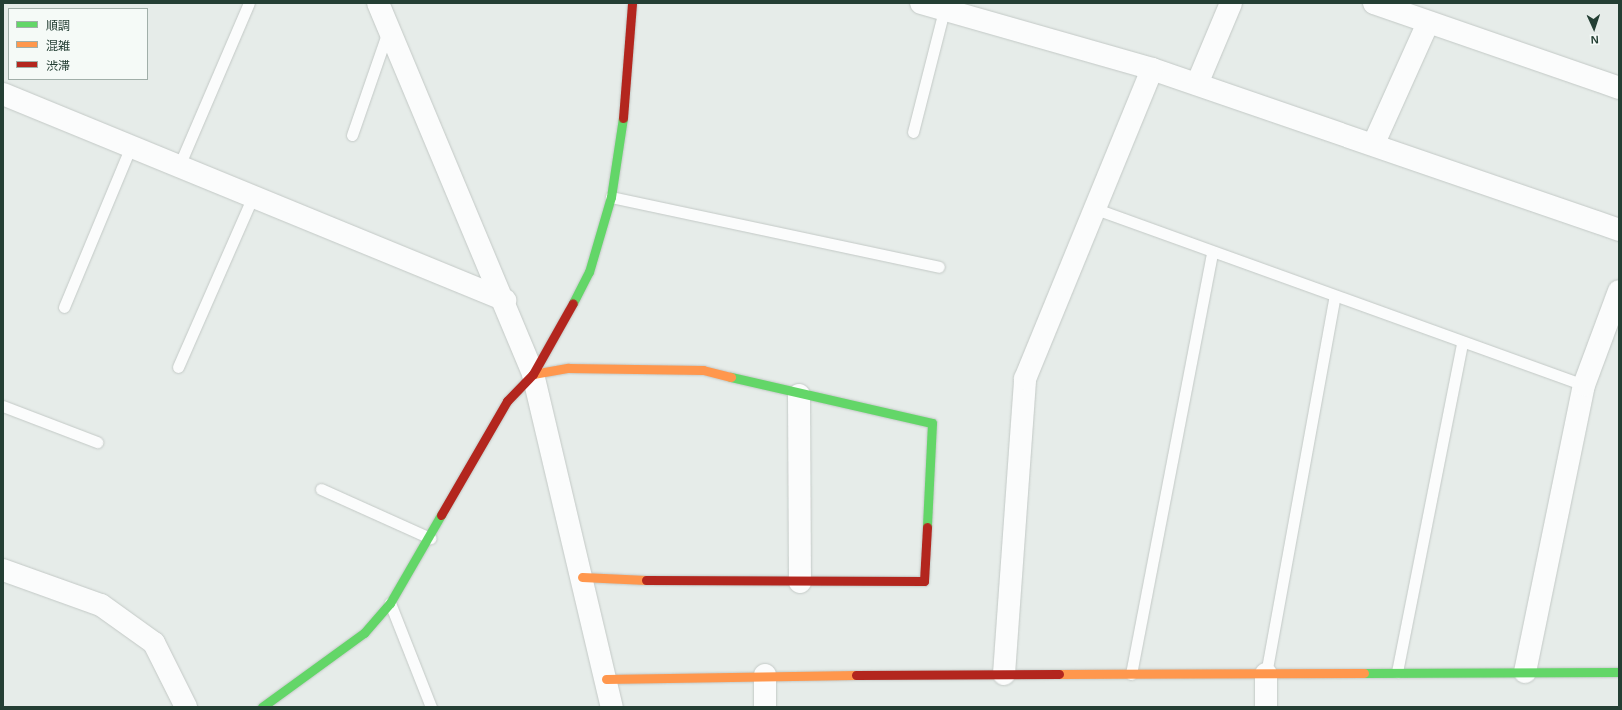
<!DOCTYPE html>
<meta charset="utf-8">
<style>
body{margin:0}
#map{position:relative;width:1622px;height:710px;overflow:hidden;background:#e6ece9;font-family:Helvetica,"Noto Sans JP",sans-serif}
div>[style]{position:absolute}
[style*='--x']{left:calc(var(--x)*1px);top:calc(var(--y)*1px);width:calc(var(--w)*1px);rotate:calc(var(--a)*1deg)}
.roads{filter:drop-shadow(0 0 1px #c3c9c6) drop-shadow(0 0 1px #c3c9c6)}
.lane>*{height:11px;margin:-5.5px;padding:0 5.5px;transform-origin:5.5px;border-radius:5.5px;background:#fbfcfc}
.street>*{height:22px;margin:-11px;padding:0 11px;transform-origin:11px;border-radius:11px;background:#fbfcfc}
.fast>*{height:9px;margin:-4.5px;padding:0 4.5px;transform-origin:4.5px;border-radius:4.5px;background:#63d668}
.slow>*{height:9px;margin:-4.5px;padding:0 4.5px;transform-origin:4.5px;border-radius:4.5px;background:#ff974d}
.jam>*{height:9px;margin:-4.5px;padding:0 4.5px;transform-origin:4.5px;border-radius:4.5px;background:#b3261e}
span{translate:-50% -50%;white-space:nowrap;text-align:center;line-height:1.15;-webkit-text-stroke:3.5px #f5faf7;paint-order:stroke}
.frame{position:absolute;inset:0;border:4px solid #243f34;pointer-events:none}
.legend{position:absolute;left:8px;top:8px;width:140px;height:72px;box-sizing:border-box;background:#f5faf7;border:1px solid #a1afa9;margin:0;padding:5px 7px;list-style:none;font-size:12px;color:#243f34}
.legend li{display:flex;align-items:center;gap:8px;height:20px}
.legend b{width:20px;border:1px solid #a1afa9}
.north{position:absolute;left:1574px;top:8px;width:40px;height:40px;-webkit-text-stroke:3px #f5faf7;paint-order:stroke;rotate:177deg;font-size:11px;font-weight:700;line-height:16px;text-align:center;color:#243f34}
.north::after{content:'';display:block;margin:auto;width:14px;height:18px;background:#243f34;clip-path:polygon(50% 0,100% 100%,50% 72%,0 100%)}
</style>
<div id="map">
<div class="roads">
<div class="lane">
<i style="--x:913;--y:132;--w:126;--a:-75.7"></i>
<i style="--x:352;--y:135;--w:110;--a:-70.9"></i>
<i style="--x:179;--y:166;--w:177;--a:-66.8"></i>
<i style="--x:611;--y:197;--w:335;--a:12"></i>
<i style="--x:1096;--y:209;--w:519;--a:19.83"></i>
<i style="--x:64;--y:307;--w:174;--a:-67.4"></i>
<i style="--x:178;--y:367;--w:187;--a:-66.3"></i>
<i style="--x:3;--y:406;--w:101;--a:21"></i>
<i style="--x:321;--y:489;--w:120;--a:24.2"></i>
<i style="--x:390;--y:603;--w:112;--a:68.5"></i>
<i style="--x:1397;--y:672;--w:335;--a:-78.8"></i>
<i style="--x:1131;--y:674;--w:429;--a:-79.1"></i>
<i style="--x:1266;--y:674;--w:382;--a:-79.7"></i>
</div>
<div class="street">
<i style="--x:378;--y:3;--w:402;--a:67.3"></i>
<i style="--x:533;--y:374;--w:342;--a:76.7"></i>
<i style="--x:921;--y:3;--w:240;--a:15.9"></i>
<i style="--x:1152;--y:69;--w:494;--a:19"></i>
<i style="--x:1374;--y:3;--w:259;--a:19.1"></i>
<i style="--x:1197;--y:84;--w:88;--a:-67.2"></i>
<i style="--x:3;--y:94;--w:543;--a:22.31"></i>
<i style="--x:1374;--y:143;--w:132;--a:-65.8"></i>
<i style="--x:799;--y:395;--w:187;--a:89.7"></i>
<i style="--x:3;--y:570;--w:104;--a:19.7"></i>
<i style="--x:101;--y:605;--w:65;--a:35.6"></i>
<i style="--x:154;--y:643;--w:72;--a:63.4"></i>
<i style="--x:1525;--y:672;--w:293;--a:-78.4"></i>
<i style="--x:1584;--y:385;--w:100;--a:-69.6"></i>
<i style="--x:1004;--y:674;--w:296;--a:-85.9"></i>
<i style="--x:1025;--y:379;--w:335;--a:-67.7"></i>
<i style="--x:1266;--y:674;--w:33;--a:90"></i>
<i style="--x:765;--y:675;--w:32;--a:90"></i>
</div>
<div class="fast">
<i style="--x:573;--y:303;--w:35;--a:-63"></i>
<i style="--x:589;--y:272;--w:78;--a:-73.7"></i>
<i style="--x:611;--y:197;--w:80;--a:-81.4"></i>
<i style="--x:731;--y:377;--w:206;--a:12.9"></i>
<i style="--x:932;--y:423;--w:104;--a:92.8"></i>
<i style="--x:1364;--y:673;--w:255;--a:-0.2"></i>
<i style="--x:262;--y:707;--w:126;--a:-36"></i>
<i style="--x:364;--y:633;--w:40;--a:-49"></i>
<i style="--x:390;--y:603;--w:102;--a:-59.9"></i>
</div>
<div class="slow">
<i style="--x:533;--y:374;--w:36;--a:-10"></i>
<i style="--x:568;--y:368;--w:135;--a:0.8"></i>
<i style="--x:703;--y:370;--w:29;--a:14"></i>
<i style="--x:582;--y:577;--w:64;--a:2.7"></i>
<i style="--x:1059;--y:674;--w:305;--a:-0.2"></i>
<i style="--x:606;--y:679;--w:250;--a:-0.9"></i>
</div>
<div class="jam">
<i style="--x:623;--y:118;--w:115;--a:-85.5"></i>
<i style="--x:441;--y:515;--w:132;--a:-59.9"></i>
<i style="--x:507;--y:401;--w:37;--a:-46"></i>
<i style="--x:533;--y:374;--w:81;--a:-60.6"></i>
<i style="--x:646;--y:580;--w:278;--a:0.2"></i>
<i style="--x:924;--y:581;--w:54;--a:-86.8"></i>
<i style="--x:856;--y:675;--w:203;--a:-0.3"></i>
</div>
</div>
<div class="frame"></div>
<ul class="legend">
<li><b style="height:5px;background:#63d668"></b>順調</li>
<li><b style="height:5px;background:#ff974d"></b>混雑</li>
<li><b style="height:5px;background:#b3261e"></b>渋滞</li>
</ul>
<div class="north">N</div>
</div>
